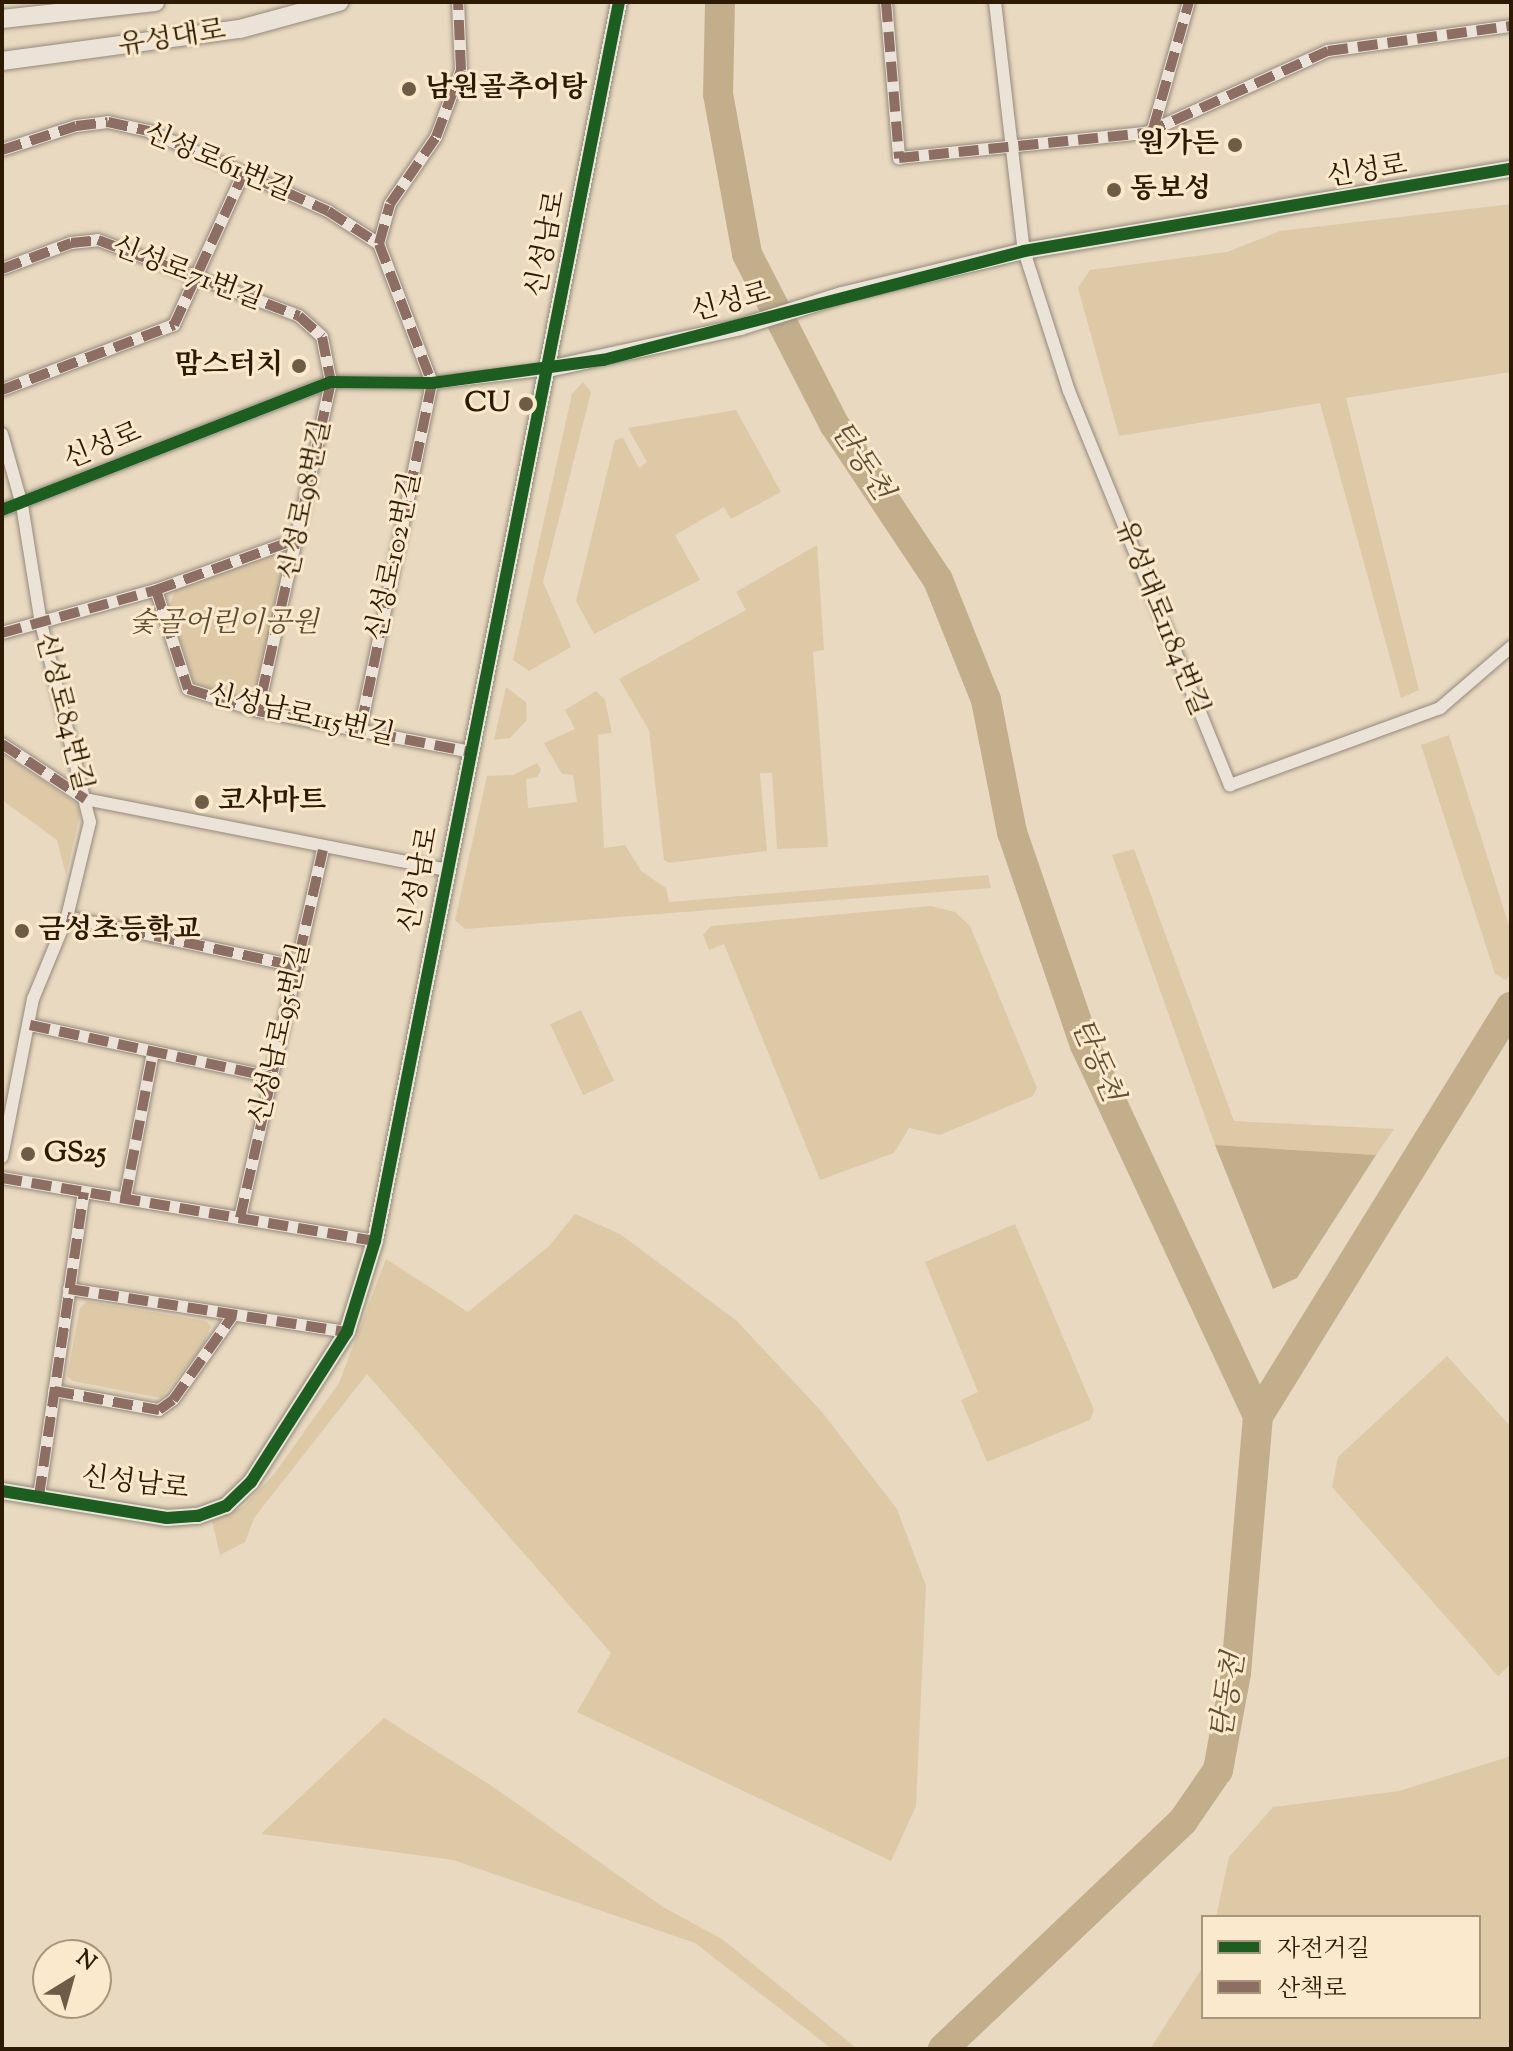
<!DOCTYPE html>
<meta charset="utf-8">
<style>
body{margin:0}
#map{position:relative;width:1513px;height:2051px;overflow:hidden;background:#e8d9c0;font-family:"Sorts Mill Goudy","Noto Serif KR",serif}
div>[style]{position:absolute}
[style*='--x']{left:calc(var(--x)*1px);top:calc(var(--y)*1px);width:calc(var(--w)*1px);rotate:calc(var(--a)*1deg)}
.green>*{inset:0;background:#dec9a7;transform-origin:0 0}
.water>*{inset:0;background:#c3ae8c}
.river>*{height:30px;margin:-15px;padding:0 15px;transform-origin:15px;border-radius:15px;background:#c3ae8c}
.roads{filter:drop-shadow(0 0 2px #948979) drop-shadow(0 0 2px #948979)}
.minor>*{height:12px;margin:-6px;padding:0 6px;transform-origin:6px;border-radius:6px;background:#ebe3d7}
.tertiary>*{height:16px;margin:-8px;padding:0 8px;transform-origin:8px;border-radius:8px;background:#ebe3d7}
.secondary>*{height:18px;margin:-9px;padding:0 9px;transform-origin:9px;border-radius:9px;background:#ebe3d7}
.quiet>*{height:10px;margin-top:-5px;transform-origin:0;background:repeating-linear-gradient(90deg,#8d6e63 0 20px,transparent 0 30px)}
.cycleway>*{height:12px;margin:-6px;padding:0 6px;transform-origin:6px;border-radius:6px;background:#1b5e20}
.dots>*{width:22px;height:22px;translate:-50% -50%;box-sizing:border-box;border:4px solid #fae9cc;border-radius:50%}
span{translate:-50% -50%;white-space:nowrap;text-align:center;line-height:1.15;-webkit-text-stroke:6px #fae9cc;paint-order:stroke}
.street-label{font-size:28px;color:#2c1a04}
.poi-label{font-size:28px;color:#2c1a04;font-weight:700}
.left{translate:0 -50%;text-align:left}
.right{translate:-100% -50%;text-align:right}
.park-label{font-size:28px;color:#5f4b2f;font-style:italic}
.water-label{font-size:30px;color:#624e32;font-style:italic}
.frame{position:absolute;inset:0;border:4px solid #2c1a04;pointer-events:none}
.legend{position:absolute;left:1201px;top:1915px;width:280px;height:104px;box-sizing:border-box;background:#fae9cc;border:2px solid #a8967c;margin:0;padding:10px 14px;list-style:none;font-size:24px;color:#2c1a04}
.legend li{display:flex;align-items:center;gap:16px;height:40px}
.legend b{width:40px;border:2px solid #a8967c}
.north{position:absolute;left:32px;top:1939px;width:80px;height:80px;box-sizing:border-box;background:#fae9cc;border:2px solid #a8967c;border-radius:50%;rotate:37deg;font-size:22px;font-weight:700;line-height:32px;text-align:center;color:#2c1a04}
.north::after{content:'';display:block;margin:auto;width:28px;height:36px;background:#6e5d46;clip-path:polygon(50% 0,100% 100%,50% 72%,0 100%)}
</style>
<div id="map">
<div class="green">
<i style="clip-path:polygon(1511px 204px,1511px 372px,1346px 398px,1419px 690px,1401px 698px,1320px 403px,1119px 436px,1078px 288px,1090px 270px,1227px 252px,1280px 231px)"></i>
<i style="clip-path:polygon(583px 382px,591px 392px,543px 582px,571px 647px,529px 671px,513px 660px,572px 394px)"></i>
<i style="clip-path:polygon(736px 410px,781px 492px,731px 519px,724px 507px,675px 535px,700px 580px,594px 634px,576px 601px,615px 440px,623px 438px,639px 468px,647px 462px,628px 428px)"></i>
<i style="clip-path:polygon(817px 545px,824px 650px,813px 652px,828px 847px,777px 849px,772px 773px,760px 773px,767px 851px,669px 863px,664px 860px,649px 730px,619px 679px,746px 610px,736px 592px)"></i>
<i style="clip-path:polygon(274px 554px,285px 565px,257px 693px,246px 700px,194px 683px,169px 607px,176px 590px)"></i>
<i style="clip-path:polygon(506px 687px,526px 702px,527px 720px,510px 738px,494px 740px)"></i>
<i style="clip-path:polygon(596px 691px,605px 700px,612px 733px,598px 735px,604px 848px,625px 845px,641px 871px,666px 888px,669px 902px,988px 875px,991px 888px,465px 929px,455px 920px,487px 776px,513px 775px,537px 763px,541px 770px,537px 777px,526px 779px,528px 808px,577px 802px,573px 775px,562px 774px,544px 743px,575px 729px,565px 710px)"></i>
<i style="clip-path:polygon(1449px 735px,1511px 932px,1511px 972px,1506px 980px,1495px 974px,1421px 745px)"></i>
<i style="clip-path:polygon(2px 753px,77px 804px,80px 815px,66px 875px,57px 840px,2px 800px)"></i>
<i style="clip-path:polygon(1134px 849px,1234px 1121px,1394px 1129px,1376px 1155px,1215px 1145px,1112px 855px)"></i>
<i style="clip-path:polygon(931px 906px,955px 912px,970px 926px,1037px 1088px,1033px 1096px,940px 1135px,909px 1128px,894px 1153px,820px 1180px,724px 944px,709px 950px,703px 935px,711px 926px)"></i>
<i style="left:581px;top:1010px;width:78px;height:34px;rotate:65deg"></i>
<i style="clip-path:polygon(575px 1214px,620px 1234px,737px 1321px,822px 1412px,897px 1509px,926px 1586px,916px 1806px,891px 1861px,577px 1712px,611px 1653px,367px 1374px,254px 1518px,245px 1542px,220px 1555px,212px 1521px,243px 1507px,274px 1474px,339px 1383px,386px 1259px,468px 1312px,549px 1246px)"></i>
<i style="clip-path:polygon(1015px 1224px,1094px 1410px,1090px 1420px,987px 1462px,961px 1400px,978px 1392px,925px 1262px)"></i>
<i style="clip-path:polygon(87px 1301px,206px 1321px,211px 1326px,203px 1346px,161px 1398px,73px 1381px,67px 1376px,80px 1308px)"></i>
<i style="clip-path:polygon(1447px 1356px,1511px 1427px,1511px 1664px,1498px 1676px,1332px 1487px,1338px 1457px)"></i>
<i style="clip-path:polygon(384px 1718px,495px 1788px,663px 1907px,722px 1939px,855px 2047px,832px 2049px,695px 1943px,453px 1860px,261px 1834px)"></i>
<i style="clip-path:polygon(1511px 1756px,1511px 2049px,1150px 2049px,1203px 1967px,1203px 2017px,1479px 2017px,1479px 1917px,1216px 1917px,1229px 1857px,1273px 1807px,1399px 1791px)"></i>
</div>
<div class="water">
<i style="clip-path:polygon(1215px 1145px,1376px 1155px,1297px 1278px,1273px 1289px)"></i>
</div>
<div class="river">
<i style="--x:720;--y:2;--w:92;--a:91.2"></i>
<i style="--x:718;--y:94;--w:163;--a:79.7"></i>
<i style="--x:747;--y:254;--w:191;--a:62.9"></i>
<i style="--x:834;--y:424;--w:187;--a:56.3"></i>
<i style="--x:938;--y:580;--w:129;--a:68.2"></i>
<i style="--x:986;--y:700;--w:135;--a:78.9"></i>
<i style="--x:1012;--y:832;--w:225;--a:71.1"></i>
<i style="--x:1085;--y:1045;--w:409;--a:65"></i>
<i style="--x:1258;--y:1416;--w:258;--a:94.9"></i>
<i style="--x:1236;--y:1673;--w:99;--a:100.5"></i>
<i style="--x:1218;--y:1770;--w:62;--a:124.5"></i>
<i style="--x:1183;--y:1821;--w:331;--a:136.5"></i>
<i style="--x:1258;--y:1416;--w:481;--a:-58.3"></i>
</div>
<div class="roads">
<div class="minor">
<i style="--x:886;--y:2;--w:157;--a:85.2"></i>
<i style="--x:899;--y:158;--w:248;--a:-5.8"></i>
<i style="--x:1146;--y:133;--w:200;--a:-24.3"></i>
<i style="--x:1328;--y:51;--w:185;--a:-7.8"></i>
<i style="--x:995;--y:2;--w:251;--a:83.4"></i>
<i style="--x:1024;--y:251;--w:147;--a:72.2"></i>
<i style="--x:1069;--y:391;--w:426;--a:67.8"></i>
<i style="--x:1230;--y:785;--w:224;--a:-20.1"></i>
<i style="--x:1440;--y:708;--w:94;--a:-40.7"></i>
<i style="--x:1153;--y:129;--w:132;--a:-74.2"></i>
<i style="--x:2;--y:150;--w:78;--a:-18"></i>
<i style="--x:76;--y:126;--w:32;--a:-7"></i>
<i style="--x:108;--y:122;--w:42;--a:12.4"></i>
<i style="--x:149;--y:131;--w:196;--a:24.1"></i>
<i style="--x:328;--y:211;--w:61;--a:32.9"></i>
<i style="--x:379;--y:244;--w:149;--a:69.1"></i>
<i style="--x:432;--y:383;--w:354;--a:101.7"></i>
<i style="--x:379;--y:244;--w:41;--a:-74.6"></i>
<i style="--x:390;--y:204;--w:81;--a:-55.5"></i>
<i style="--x:436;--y:137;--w:72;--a:-69.5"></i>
<i style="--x:461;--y:70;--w:68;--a:-92.5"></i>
<i style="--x:2;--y:269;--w:74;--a:-20.6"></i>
<i style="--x:71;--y:243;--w:27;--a:-6"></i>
<i style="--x:98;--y:240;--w:215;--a:20.7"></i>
<i style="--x:299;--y:316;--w:31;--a:42"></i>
<i style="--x:322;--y:337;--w:46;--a:78.7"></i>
<i style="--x:331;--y:382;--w:337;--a:102.5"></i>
<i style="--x:2;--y:390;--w:184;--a:-20.7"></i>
<i style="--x:174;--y:325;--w:168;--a:-65.4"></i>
<i style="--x:2;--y:434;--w:74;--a:74.3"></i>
<i style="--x:22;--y:505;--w:120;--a:80.9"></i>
<i style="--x:41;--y:623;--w:205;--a:76.2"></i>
<i style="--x:90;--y:822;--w:98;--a:103.6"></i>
<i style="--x:67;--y:917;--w:89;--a:112.5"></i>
<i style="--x:33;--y:999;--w:161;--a:101.1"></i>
<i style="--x:2;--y:510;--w:353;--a:-21.3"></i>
<i style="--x:331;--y:382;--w:101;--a:0.6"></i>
<i style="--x:432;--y:383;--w:117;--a:-6.9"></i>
<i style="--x:156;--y:590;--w:104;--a:72.1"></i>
<i style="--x:188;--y:689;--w:73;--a:17.4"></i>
<i style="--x:258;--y:711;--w:216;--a:10.9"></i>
<i style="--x:2;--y:633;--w:160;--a:-15.6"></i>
<i style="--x:156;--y:590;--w:151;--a:-19.8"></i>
<i style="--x:2;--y:744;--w:100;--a:33.5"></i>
<i style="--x:85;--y:799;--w:368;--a:11.1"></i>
<i style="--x:67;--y:917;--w:234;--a:12.1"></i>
<i style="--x:30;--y:1025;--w:246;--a:12.2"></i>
<i style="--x:2;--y:1178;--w:378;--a:9.6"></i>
<i style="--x:125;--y:1199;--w:150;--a:-79.2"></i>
<i style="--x:240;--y:1218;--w:377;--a:-77.3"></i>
<i style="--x:69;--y:1289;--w:281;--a:8.8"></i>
<i style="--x:54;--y:1391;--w:107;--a:10.3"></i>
<i style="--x:159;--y:1410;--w:17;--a:-36"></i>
<i style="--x:173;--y:1400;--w:102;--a:-54.6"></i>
<i style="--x:39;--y:1496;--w:307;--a:-81.6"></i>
</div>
<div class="tertiary">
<i style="--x:548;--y:369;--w:197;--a:-12.3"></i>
<i style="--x:740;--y:327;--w:107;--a:-17.4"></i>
<i style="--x:842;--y:295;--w:187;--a:-13.6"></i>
<i style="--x:1024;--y:251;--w:494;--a:-9.6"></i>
<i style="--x:2;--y:1491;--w:167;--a:9.3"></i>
<i style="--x:167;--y:1518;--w:31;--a:-4"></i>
<i style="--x:198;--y:1516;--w:30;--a:-20"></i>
<i style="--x:226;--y:1506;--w:35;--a:-44"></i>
<i style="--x:251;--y:1482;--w:178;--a:-57.4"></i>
<i style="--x:347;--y:1332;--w:95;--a:-72.9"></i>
<i style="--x:375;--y:1241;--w:1263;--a:-78.86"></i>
</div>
<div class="secondary">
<i style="--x:2;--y:19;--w:154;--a:-6.3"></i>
<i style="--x:2;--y:61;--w:240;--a:-7.7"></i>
<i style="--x:240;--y:29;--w:103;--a:-15.3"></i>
</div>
</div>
<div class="quiet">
<i style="--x:886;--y:2;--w:157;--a:85.2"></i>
<i style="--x:899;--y:158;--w:248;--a:-5.8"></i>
<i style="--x:1146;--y:133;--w:200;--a:-24.3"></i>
<i style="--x:1328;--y:51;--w:185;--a:-7.8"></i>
<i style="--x:1153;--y:129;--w:132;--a:-74.2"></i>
<i style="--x:2;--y:150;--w:78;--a:-18"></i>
<i style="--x:76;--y:126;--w:32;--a:-7"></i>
<i style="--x:108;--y:122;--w:42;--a:12.4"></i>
<i style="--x:149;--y:131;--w:196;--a:24.1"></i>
<i style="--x:328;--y:211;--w:61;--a:32.9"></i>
<i style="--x:379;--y:244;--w:149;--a:69.1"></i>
<i style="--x:432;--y:383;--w:354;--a:101.7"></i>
<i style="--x:379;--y:244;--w:41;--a:-74.6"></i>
<i style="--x:390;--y:204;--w:81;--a:-55.5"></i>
<i style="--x:436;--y:137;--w:72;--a:-69.5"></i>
<i style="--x:461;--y:70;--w:68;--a:-92.5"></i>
<i style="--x:2;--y:269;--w:74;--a:-20.6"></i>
<i style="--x:71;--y:243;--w:27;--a:-6"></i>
<i style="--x:98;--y:240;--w:215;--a:20.7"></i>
<i style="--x:299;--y:316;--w:31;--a:42"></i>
<i style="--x:322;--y:337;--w:46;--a:78.7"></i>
<i style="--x:331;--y:382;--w:337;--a:102.5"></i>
<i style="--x:2;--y:390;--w:184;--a:-20.7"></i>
<i style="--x:174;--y:325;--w:168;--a:-65.4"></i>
<i style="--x:156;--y:590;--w:104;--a:72.1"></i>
<i style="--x:188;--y:689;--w:73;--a:17.4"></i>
<i style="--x:258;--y:711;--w:216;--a:10.9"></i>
<i style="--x:2;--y:633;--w:160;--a:-15.6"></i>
<i style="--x:156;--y:590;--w:151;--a:-19.8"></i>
<i style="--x:2;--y:744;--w:100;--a:33.5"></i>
<i style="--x:67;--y:917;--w:234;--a:12.1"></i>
<i style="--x:30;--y:1025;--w:246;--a:12.2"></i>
<i style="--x:2;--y:1178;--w:378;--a:9.6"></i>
<i style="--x:125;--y:1199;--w:150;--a:-79.2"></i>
<i style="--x:240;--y:1218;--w:377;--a:-77.3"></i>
<i style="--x:69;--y:1289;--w:281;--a:8.8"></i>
<i style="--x:54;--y:1391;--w:107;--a:10.3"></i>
<i style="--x:159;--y:1410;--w:17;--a:-36"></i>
<i style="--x:173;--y:1400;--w:102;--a:-54.6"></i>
<i style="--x:39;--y:1496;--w:307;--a:-81.6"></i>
</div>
<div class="cycleway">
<i style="--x:2;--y:510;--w:353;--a:-21.3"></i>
<i style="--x:331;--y:382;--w:101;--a:0.6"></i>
<i style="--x:432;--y:383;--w:173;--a:-7.7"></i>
<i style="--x:603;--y:360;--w:435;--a:-14.5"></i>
<i style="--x:1024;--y:251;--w:494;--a:-9.6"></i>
<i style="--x:2;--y:1491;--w:167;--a:9.3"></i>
<i style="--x:167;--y:1518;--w:31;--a:-4"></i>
<i style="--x:198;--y:1516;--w:30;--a:-20"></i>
<i style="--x:226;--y:1506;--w:35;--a:-44"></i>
<i style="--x:251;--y:1482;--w:178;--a:-57.4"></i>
<i style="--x:347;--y:1332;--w:95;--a:-72.9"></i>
<i style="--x:375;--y:1241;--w:1263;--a:-78.86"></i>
</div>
<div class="dots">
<i style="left:409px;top:89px;background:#6e5d46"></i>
<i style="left:1235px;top:145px;background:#6e5d46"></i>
<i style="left:1114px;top:190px;background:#6e5d46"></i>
<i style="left:299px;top:366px;background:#6e5d46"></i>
<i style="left:526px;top:404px;background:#6e5d46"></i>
<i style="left:202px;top:802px;background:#6e5d46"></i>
<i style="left:22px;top:931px;background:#6e5d46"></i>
<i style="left:28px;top:1154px;background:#6e5d46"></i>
</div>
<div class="street-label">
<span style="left:172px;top:39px;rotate:-9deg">유성대로</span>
<span style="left:218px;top:163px;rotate:23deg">신성로61번길</span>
<span style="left:1367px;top:172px;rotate:-9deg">신성로</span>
<span style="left:547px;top:244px;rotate:-79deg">신성남로</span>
<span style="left:187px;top:274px;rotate:21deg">신성로71번길</span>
<span style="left:731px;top:303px;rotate:-15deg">신성로</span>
<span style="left:103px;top:447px;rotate:-22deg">신성로</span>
<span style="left:306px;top:500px;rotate:-78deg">신성로98번길</span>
<span style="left:395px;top:557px;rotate:-78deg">신성로102번길</span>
<span style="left:1161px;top:618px;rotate:68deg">유성대로1184번길</span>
<span style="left:63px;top:712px;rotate:76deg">신성로84번길</span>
<span style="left:301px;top:716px;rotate:13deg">신성남로115번길</span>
<span style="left:420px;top:880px;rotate:-79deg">신성남로</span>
<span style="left:281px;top:1034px;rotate:-77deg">신성남로95번길</span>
<span style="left:135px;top:1484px;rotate:7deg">신성남로</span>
</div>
<div class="poi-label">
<span class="left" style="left:425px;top:89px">남원골추어탕</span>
<span class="right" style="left:1219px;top:145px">원가든</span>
<span class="left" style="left:1130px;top:190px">동보성</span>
<span class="right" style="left:283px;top:366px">맘스터치</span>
<span class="right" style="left:510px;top:404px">CU</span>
<span class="left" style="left:218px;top:802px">코사마트</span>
<span class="left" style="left:38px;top:931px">금성초등학교</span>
<span class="left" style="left:44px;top:1154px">GS25</span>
</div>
<div class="park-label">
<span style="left:224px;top:624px">숯골어린이공원</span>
</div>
<div class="water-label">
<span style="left:860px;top:462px;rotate:57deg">탄동천</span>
<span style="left:1095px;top:1061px;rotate:67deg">탄동천</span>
<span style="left:1230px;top:1696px;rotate:-81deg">탄동천</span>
</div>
<div class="frame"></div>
<ul class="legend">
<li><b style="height:10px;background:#1b5e20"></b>자전거길</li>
<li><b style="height:10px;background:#8d6e63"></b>산책로</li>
</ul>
<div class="north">N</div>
</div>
